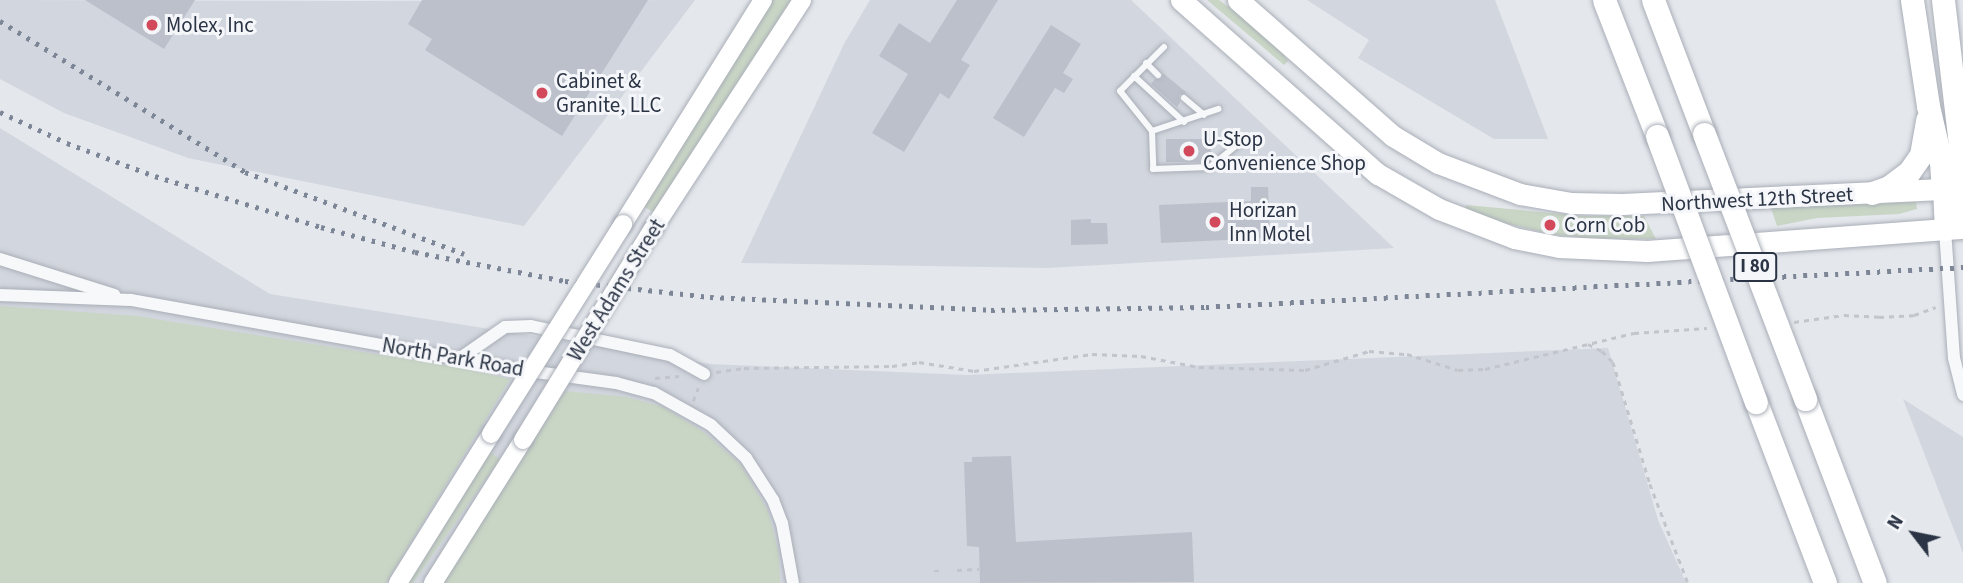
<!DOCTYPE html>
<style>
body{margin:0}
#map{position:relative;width:1963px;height:583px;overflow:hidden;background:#e4e7ec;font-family:"Source Sans 3",sans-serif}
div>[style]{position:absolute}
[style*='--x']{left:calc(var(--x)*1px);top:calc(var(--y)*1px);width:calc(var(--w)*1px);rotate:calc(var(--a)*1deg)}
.built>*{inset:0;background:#d2d6de}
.green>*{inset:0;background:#c9d6c5;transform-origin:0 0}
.building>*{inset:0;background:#bbc0ca;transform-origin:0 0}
.path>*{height:2.5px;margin-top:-1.25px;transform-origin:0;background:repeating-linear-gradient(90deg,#c2c5cb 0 5px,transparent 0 10px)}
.roads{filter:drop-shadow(0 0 2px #a9aeb7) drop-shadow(0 0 2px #a9aeb7)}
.lane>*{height:6px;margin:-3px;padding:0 3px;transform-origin:3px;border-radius:3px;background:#f7f8fa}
.street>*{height:12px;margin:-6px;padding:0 6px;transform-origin:6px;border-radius:6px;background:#f7f8fa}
.secondary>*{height:18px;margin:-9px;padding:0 9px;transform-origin:9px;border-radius:9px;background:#fff}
.primary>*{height:21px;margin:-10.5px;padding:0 10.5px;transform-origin:10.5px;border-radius:10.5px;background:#fff}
.highway>*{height:23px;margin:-11.5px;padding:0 11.5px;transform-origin:11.5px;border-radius:11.5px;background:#fff}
.rail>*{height:4.5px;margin-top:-2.25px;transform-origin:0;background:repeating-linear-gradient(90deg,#7d8696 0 3.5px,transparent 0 10.5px)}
.bridges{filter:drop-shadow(0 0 2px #a9aeb7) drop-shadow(0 0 2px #a9aeb7)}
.secondary-bridge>*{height:18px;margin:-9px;padding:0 9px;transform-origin:9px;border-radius:9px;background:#fff}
.highway-bridge>*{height:23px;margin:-11.5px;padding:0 11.5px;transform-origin:11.5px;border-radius:11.5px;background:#fff}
.dots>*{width:19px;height:19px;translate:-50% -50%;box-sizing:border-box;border:4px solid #f4f6f9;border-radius:50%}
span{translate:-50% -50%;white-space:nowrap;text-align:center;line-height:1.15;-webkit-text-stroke:6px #f4f6f9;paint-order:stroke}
.shield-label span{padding:2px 5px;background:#f4f6f9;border:2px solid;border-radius:5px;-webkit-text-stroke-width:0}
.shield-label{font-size:19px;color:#2b3445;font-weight:700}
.poi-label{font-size:21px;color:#2b3445}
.left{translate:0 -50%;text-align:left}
.street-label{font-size:21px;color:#2b3445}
.north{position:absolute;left:1879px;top:499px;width:70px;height:70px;-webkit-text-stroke:5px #f4f6f9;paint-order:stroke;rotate:302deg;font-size:19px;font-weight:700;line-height:28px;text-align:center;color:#2b3445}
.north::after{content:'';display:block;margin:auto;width:24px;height:32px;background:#2b3445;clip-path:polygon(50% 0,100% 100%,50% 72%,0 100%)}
</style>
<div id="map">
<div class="built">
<i style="clip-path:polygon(0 0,350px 1px,695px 0,524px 226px,188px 158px,64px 113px,0 79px)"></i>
<i style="clip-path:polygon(870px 0,1131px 0,1394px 248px,1048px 268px,741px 263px,844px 44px)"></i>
<i style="clip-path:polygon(1307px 0,1495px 0,1548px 139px,1494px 139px,1358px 58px,1369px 40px)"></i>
<i style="clip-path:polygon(0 128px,270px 294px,710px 364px,967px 375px,1608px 348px,1658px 520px,1686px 583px,0 583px)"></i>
<i style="clip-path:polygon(1903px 399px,1963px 437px,1963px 553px)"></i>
</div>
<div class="green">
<i style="clip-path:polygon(772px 0,791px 0,653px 212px,643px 206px)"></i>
<i style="clip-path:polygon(1207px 0,1219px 0,1240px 15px,1284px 55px,1288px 61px,1284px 65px)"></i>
<i style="clip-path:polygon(1916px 202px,1917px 209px,1899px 214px,1817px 218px,1777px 226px,1771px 208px)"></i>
<i style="clip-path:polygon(1466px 205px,1584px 216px,1644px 216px,1656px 239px,1584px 238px,1550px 234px,1491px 220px,1466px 210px)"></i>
<i style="clip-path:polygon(0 306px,137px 316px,457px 367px,510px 379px,386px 583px,0 583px)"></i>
<i style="clip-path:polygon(565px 391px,626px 397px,663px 407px,705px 433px,741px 465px,768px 511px,779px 554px,780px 583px,443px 583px)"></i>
<i style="left:490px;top:452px;width:12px;height:155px;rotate:35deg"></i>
</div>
<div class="building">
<i style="clip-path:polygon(85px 0,195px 0,164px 49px)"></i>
<i style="clip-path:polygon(422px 0,648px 0,562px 136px,425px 50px,432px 39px,408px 24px)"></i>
<i style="clip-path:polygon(957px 0,998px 0,961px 60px,970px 65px,949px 99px,940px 93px,904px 152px,872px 133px,908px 74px,879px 56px,899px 23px,930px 43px)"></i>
<i style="clip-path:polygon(1051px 25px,1081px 44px,1063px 73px,1073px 79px,1064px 93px,1055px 88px,1024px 137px,993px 118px)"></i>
<i style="clip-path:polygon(1163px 73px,1187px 93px,1179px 95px,1180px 102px,1177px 107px,1151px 84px,1155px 79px,1161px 79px)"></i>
<i style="left:1166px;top:139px;width:45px;height:23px"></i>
<i style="clip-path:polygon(1251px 187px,1268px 187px,1270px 238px,1161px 243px,1159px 205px,1251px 201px)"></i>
<i style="clip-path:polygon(1091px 219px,1091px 223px,1107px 223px,1108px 244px,1071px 245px,1071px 220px)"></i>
<i style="clip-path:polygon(1011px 456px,1016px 542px,1192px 532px,1194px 582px,980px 583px,979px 547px,967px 546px,964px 462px,972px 462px,972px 457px)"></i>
</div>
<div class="path">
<i style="--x:1794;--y:322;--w:50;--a:-8"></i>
<i style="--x:1844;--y:315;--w:35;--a:3"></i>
<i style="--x:1879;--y:317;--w:35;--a:-3"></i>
<i style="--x:1914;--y:315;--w:23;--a:-20"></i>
<i style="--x:1588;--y:344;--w:16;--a:27"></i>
<i style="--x:1602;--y:351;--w:16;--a:45"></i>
<i style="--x:1613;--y:362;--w:127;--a:73.1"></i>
<i style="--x:1650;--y:484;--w:106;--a:69"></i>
<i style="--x:716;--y:372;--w:28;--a:-8"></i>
<i style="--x:744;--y:368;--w:148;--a:-0.8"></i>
<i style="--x:892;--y:366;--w:27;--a:-8"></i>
<i style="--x:919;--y:362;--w:56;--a:9.3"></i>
<i style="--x:974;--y:371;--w:119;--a:-8.2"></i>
<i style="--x:1092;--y:354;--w:49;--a:2.3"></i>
<i style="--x:1141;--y:356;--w:59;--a:10.7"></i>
<i style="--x:1199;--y:367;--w:106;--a:1.6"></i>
<i style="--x:1305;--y:370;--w:67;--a:-16.5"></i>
<i style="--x:1369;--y:351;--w:38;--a:5"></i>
<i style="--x:1407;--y:354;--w:53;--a:17.4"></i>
<i style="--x:1458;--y:370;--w:27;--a:-2"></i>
<i style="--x:1485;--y:369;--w:153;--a:-13.6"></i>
<i style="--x:1634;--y:333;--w:73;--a:-3.9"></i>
<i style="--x:655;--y:378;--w:24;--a:-5"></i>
<i style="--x:693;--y:401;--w:14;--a:-69"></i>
<i style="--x:957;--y:570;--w:22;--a:-3"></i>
<i style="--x:934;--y:571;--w:7;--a:0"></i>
</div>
<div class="roads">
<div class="lane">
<i style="--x:1164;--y:47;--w:62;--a:135"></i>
<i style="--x:1120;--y:91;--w:51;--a:51.3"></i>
<i style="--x:1152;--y:131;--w:70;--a:-18.4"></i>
<i style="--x:1146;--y:63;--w:17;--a:45"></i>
<i style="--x:1134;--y:76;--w:68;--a:42.6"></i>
<i style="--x:1184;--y:98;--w:26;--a:40"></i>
<i style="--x:1152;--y:131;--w:38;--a:88"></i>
<i style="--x:1153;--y:169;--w:57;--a:-2"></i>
<i style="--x:1210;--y:167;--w:43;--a:-39.3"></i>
</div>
<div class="street">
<i style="--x:1945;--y:230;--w:128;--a:86"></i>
<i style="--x:1954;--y:358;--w:38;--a:76"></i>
<i style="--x:0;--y:259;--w:120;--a:17.5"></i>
<i style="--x:0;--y:295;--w:131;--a:2.2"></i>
<i style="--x:131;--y:300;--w:389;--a:10.2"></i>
<i style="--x:514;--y:369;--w:103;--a:7.8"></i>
<i style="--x:616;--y:383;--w:39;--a:15"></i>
<i style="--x:654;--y:393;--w:65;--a:29.3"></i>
<i style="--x:711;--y:425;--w:48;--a:43.3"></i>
<i style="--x:746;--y:458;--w:50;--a:57.3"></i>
<i style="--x:773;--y:500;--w:25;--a:69"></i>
<i style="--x:782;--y:523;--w:61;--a:79.6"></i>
<i style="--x:459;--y:359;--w:56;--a:-34.8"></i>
<i style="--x:505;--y:327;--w:26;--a:-2"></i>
<i style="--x:531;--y:326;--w:142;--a:11.8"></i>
<i style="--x:670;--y:355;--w:39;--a:29"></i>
</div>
<div class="secondary">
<i style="--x:623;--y:224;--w:264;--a:-58"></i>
<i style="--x:653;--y:229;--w:273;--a:-56.9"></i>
<i style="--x:398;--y:583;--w:176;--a:-58"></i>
<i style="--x:433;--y:583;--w:169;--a:-57.8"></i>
</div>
<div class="primary">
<i style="--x:1181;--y:0;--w:263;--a:41.5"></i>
<i style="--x:1378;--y:174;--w:70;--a:29.8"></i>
<i style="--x:1439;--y:209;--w:80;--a:21.1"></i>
<i style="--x:1514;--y:238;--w:46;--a:11.3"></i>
<i style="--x:1559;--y:247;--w:88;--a:2.6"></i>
<i style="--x:1647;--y:251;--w:317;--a:-4.2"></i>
<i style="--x:1238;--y:0;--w:206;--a:41.3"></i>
<i style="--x:1393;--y:136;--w:52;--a:31"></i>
<i style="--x:1438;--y:163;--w:88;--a:20.7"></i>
<i style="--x:1520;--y:194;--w:52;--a:10"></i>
<i style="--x:1571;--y:203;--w:51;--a:1.1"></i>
<i style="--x:1622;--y:204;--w:336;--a:-2.7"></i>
<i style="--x:1943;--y:188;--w:42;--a:87.3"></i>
<i style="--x:1962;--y:188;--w:37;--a:88"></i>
</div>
<div class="highway">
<i style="--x:1604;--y:0;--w:146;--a:68.7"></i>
<i style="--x:1653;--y:0;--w:143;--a:69.2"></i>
<i style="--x:1912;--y:0;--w:107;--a:81.4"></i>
<i style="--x:1928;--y:106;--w:57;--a:76.9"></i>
<i style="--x:1941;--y:162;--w:26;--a:86"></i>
<i style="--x:1943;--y:0;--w:170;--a:83.3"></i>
<i style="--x:1963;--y:169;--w:19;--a:93"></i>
<i style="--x:1872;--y:193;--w:18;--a:-19"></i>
<i style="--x:1889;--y:187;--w:25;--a:-37"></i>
<i style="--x:1909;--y:172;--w:21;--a:-55"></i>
<i style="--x:1921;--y:155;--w:36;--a:-80"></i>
<i style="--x:1805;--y:399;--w:197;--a:69.2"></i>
<i style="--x:1756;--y:402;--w:194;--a:69.1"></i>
</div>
</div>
<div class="rail">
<i style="--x:0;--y:21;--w:288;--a:31.6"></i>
<i style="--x:245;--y:172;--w:234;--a:20.5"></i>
<i style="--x:0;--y:112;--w:74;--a:24.8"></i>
<i style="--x:67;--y:143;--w:94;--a:20.6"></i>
<i style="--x:155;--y:176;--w:174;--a:17.1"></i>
<i style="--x:321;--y:227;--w:97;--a:14.9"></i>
<i style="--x:415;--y:252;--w:153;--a:10.9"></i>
<i style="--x:565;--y:281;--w:146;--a:6.3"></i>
<i style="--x:710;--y:297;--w:281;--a:2.6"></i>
<i style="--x:991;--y:310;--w:215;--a:-0.8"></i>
<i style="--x:1206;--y:307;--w:758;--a:-3.02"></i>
</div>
<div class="bridges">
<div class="secondary-bridge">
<i style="--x:491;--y:434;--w:248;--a:-57.8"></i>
<i style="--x:523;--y:440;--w:248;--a:-58.4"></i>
</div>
<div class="highway-bridge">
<i style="--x:1704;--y:134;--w:284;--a:69.1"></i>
<i style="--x:1657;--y:136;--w:284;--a:69.6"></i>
</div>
</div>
<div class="dots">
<i style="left:152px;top:25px;background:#d1495b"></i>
<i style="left:542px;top:93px;background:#d1495b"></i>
<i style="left:1189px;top:151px;background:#d1495b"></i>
<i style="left:1215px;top:222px;background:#d1495b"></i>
<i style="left:1550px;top:225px;background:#d1495b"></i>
</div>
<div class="shield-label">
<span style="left:1755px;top:267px">I 80</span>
</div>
<div class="poi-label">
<span class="left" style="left:166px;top:25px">Molex, Inc</span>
<span class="left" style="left:556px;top:93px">Cabinet &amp;<br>Granite, LLC</span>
<span class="left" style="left:1203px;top:151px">U-Stop<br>Convenience Shop</span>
<span class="left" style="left:1229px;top:222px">Horizan<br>Inn Motel</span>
<span class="left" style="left:1564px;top:225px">Corn Cob</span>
</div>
<div class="street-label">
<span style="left:1757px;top:199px;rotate:-3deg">Northwest 12th Street</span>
<span style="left:616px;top:290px;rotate:-58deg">West Adams Street</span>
<span style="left:453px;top:357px;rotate:10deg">North Park Road</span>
</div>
<div class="north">N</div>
</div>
